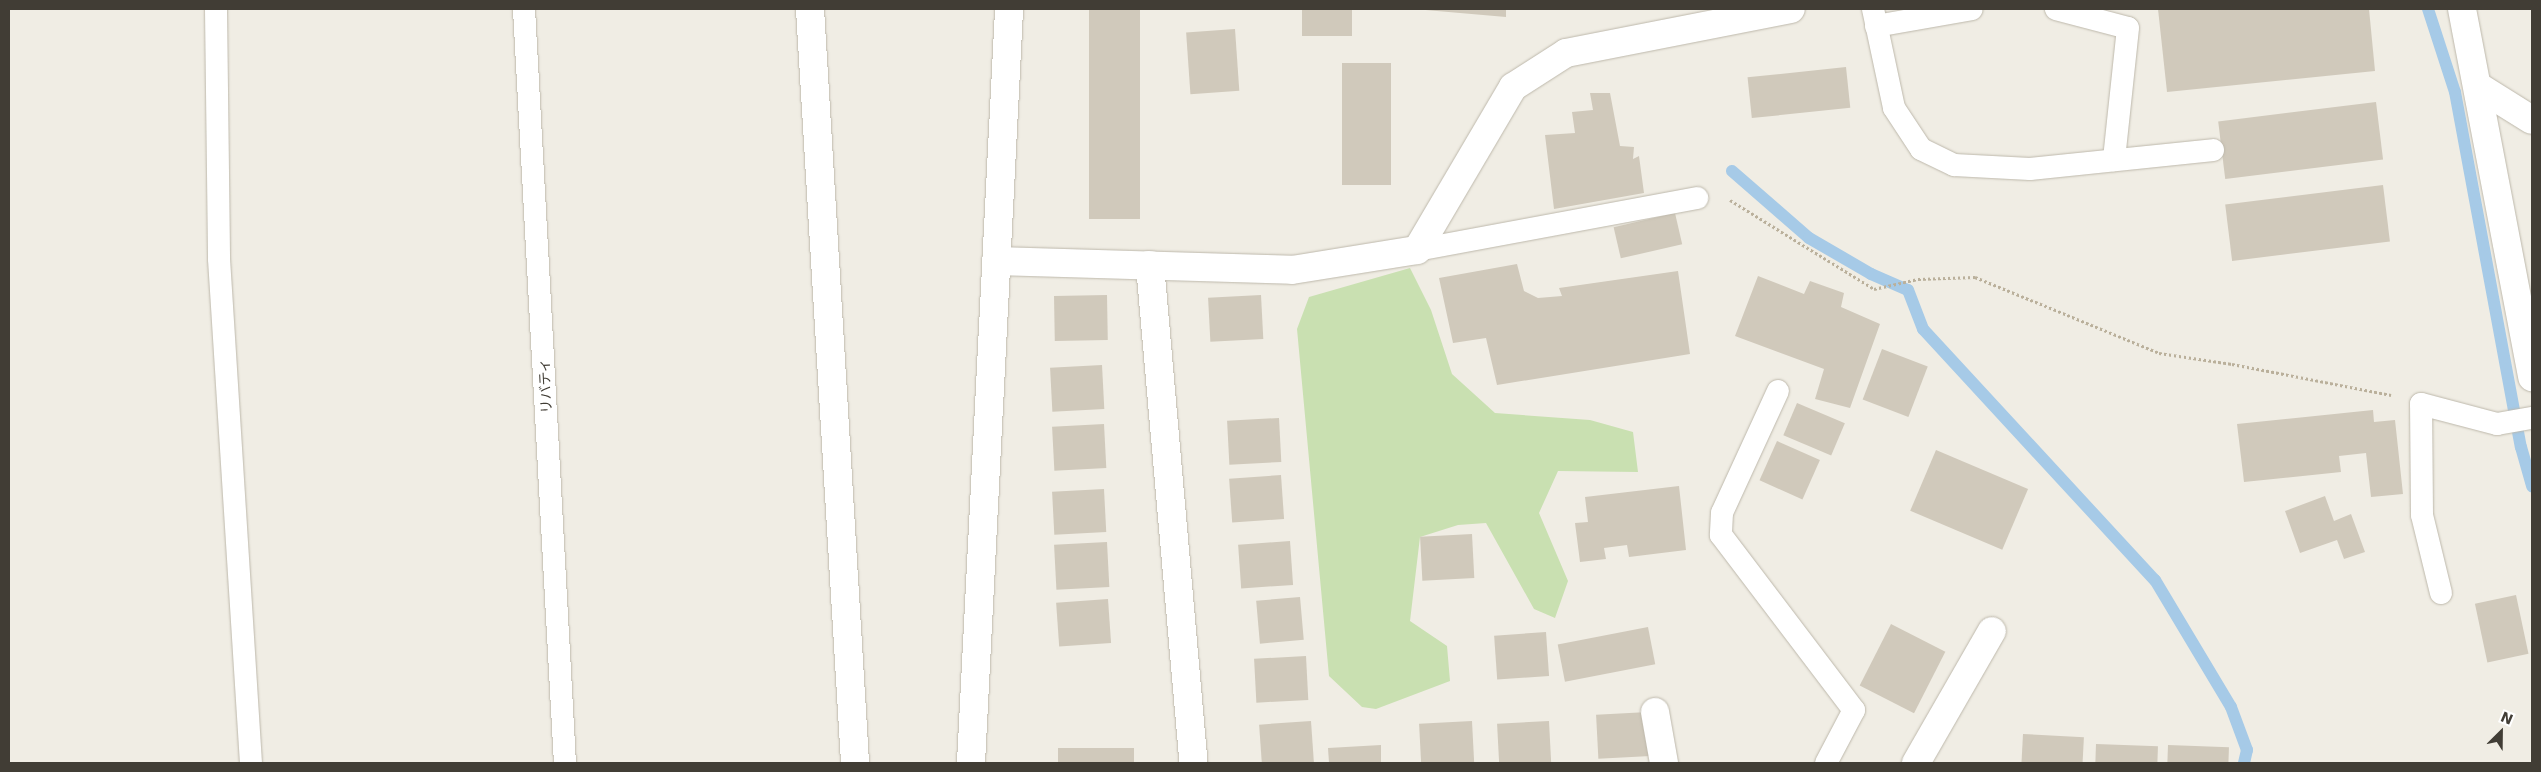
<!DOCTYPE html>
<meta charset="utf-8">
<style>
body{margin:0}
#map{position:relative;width:2541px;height:772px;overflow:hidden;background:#f0ede4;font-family:"DejaVu Sans","Noto Sans JP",sans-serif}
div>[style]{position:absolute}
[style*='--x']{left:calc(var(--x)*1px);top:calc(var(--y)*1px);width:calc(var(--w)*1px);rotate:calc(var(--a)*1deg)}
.green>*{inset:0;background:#c9e0b1}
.stream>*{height:12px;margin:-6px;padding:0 6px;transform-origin:6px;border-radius:6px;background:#a6cae7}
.building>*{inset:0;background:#d0c9bb;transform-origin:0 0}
.path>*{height:3px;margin-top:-1.5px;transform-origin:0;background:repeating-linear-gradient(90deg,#bab09b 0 2.5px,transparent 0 5px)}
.roads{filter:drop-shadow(0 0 1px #bdb8ab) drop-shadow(0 0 1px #bdb8ab)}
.lane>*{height:22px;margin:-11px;padding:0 11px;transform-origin:11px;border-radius:11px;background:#fff}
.street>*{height:28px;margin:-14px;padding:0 14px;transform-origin:14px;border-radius:14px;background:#fff}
span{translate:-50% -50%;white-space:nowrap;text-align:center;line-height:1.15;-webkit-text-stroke:4px #fff;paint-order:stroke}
.street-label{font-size:14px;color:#413d35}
.frame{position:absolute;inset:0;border:10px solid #413d35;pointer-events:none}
.north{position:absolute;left:2476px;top:707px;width:50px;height:50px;-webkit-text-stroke:4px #fff;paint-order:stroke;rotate:23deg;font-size:14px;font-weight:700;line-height:20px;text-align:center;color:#413d35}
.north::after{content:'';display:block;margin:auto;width:18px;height:22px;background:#413d35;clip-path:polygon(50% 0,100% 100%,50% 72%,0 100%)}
</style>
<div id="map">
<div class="green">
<i style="clip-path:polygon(1410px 268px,1431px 310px,1452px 374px,1495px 413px,1590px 420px,1633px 432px,1638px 472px,1558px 471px,1539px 513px,1568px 581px,1555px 618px,1534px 609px,1486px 523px,1458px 525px,1420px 537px,1410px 621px,1447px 646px,1450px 681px,1376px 709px,1362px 707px,1329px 676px,1297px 329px,1309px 297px)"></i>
</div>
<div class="stream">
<i style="--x:2428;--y:9;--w:87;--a:72"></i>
<i style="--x:2455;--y:92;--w:361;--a:79.5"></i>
<i style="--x:2521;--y:447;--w:41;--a:74.2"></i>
<i style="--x:1732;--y:171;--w:102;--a:41"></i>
<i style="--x:1809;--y:238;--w:72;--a:30.1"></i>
<i style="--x:1871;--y:274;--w:40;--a:23.4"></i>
<i style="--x:1908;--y:290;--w:42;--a:69"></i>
<i style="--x:1923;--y:329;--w:342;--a:47.3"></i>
<i style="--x:2155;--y:580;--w:148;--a:59.1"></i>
<i style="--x:2231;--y:707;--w:46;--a:69.6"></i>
<i style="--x:2247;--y:750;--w:13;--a:103"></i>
</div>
<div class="building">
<i style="left:1089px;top:9px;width:51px;height:210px"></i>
<i style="left:1302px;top:9px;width:50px;height:27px"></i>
<i style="clip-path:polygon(1414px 9px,1506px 9px,1506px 17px)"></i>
<i style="clip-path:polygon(2158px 9px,2369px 9px,2375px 71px,2167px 92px)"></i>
<i style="left:1235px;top:29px;width:62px;height:49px;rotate:86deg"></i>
<i style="left:1391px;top:63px;width:122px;height:49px;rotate:90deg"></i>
<i style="left:1846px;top:67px;width:41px;height:99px;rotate:84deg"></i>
<i style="clip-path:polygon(1590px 93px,1610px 93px,1620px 146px,1634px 147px,1633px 159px,1639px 156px,1644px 193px,1554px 209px,1545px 135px,1575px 133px,1572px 112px,1593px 110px)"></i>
<i style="left:2376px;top:102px;width:58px;height:159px;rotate:83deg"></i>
<i style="left:2383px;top:185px;width:57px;height:159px;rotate:83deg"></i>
<i style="left:1675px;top:213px;width:32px;height:63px;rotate:77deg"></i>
<i style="clip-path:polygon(1517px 264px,1524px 291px,1538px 298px,1562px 296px,1559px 288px,1678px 271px,1690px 354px,1497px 385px,1486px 338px,1453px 343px,1439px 278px)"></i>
<i style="clip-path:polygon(1758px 276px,1804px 294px,1810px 281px,1844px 293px,1841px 307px,1880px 324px,1850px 408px,1815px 399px,1824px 369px,1735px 336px)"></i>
<i style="left:1107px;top:295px;width:45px;height:53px;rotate:89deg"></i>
<i style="left:1261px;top:295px;width:44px;height:53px;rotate:87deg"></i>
<i style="left:1882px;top:349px;width:49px;height:54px;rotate:21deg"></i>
<i style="left:1102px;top:365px;width:44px;height:52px;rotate:87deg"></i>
<i style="left:1797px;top:403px;width:52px;height:35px;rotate:23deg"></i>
<i style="clip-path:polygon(2373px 410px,2374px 422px,2395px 420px,2403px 494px,2371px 497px,2366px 453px,2339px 456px,2341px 472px,2244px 482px,2237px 424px)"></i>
<i style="left:1279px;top:418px;width:44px;height:52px;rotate:87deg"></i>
<i style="left:1104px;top:424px;width:44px;height:52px;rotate:87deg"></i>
<i style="left:1777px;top:441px;width:47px;height:43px;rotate:24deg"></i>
<i style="left:1936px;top:450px;width:100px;height:66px;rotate:23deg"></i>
<i style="left:1281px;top:475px;width:44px;height:52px;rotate:86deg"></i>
<i style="clip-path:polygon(1679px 486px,1686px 550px,1629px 557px,1627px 545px,1604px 548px,1606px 559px,1580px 562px,1575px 523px,1588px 522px,1585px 497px)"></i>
<i style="left:1104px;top:489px;width:43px;height:52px;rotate:87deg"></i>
<i style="clip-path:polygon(2325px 496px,2334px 521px,2351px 514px,2365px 552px,2344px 559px,2337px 540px,2300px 553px,2285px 511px)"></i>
<i style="left:1472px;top:534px;width:44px;height:52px;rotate:87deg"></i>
<i style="left:1290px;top:541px;width:44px;height:52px;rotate:86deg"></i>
<i style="left:1107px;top:542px;width:45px;height:53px;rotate:87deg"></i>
<i style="left:2516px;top:595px;width:60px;height:42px;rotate:78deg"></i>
<i style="left:1300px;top:597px;width:43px;height:44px;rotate:85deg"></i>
<i style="left:1108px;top:599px;width:44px;height:52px;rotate:86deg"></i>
<i style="left:1891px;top:624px;width:61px;height:69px;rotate:27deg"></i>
<i style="left:1648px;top:627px;width:38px;height:92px;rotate:79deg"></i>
<i style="left:1546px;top:632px;width:44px;height:52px;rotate:86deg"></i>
<i style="left:1306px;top:656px;width:44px;height:52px;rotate:87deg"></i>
<i style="left:1648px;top:712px;width:44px;height:52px;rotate:87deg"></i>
<i style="left:1311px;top:721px;width:42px;height:52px;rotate:86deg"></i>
<i style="left:1472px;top:721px;width:42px;height:53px;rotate:87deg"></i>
<i style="left:1549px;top:721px;width:42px;height:52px;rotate:87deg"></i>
<i style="left:2023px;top:734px;width:61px;height:29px;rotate:3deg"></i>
<i style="left:2096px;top:744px;width:62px;height:19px;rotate:2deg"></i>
<i style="clip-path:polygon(1381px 745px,1381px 763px,1329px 763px,1328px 748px)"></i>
<i style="left:2168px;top:745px;width:61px;height:18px;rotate:2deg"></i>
<i style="left:1134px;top:748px;width:15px;height:76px;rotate:90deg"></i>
</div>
<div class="path">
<i style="--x:1730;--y:200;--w:169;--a:31.7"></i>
<i style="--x:1874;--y:289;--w:45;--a:-12.8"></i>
<i style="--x:1918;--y:279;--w:57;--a:-2"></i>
<i style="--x:1975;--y:277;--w:199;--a:22.4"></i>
<i style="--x:2159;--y:353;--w:74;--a:8.6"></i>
<i style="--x:2232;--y:364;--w:162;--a:11"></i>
</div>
<div class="roads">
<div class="lane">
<i style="--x:216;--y:9;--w:250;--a:89.3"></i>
<i style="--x:219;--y:259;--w:505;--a:86.37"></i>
<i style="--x:524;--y:9;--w:755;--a:86.89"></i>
<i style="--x:1873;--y:9;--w:101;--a:78"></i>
<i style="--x:1894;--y:108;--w:49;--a:56.6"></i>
<i style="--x:1921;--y:149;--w:37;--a:26"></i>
<i style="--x:1954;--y:165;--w:76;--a:3"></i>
<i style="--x:2030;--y:169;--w:184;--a:-5.9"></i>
<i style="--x:2056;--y:9;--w:74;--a:14.8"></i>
<i style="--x:2128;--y:28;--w:133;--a:96.1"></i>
<i style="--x:1876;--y:26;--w:97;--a:-10"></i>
<i style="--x:1417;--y:250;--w:285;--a:-10.5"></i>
<i style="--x:1778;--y:391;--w:134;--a:114.7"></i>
<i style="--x:1722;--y:513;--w:22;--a:93"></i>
<i style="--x:1721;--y:535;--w:220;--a:52.8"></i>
<i style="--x:1854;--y:710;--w:60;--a:117.8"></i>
<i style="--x:2441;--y:593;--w:80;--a:-103.7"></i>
<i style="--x:2422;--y:515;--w:111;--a:-90.5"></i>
<i style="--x:2421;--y:404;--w:79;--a:14.7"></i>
<i style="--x:2497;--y:424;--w:36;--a:-10"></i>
</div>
<div class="street">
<i style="--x:810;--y:9;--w:755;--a:86.58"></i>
<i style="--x:2462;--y:9;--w:375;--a:79.2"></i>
<i style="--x:2479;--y:87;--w:62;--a:31.9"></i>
<i style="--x:996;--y:261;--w:296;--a:1.7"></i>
<i style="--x:1292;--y:270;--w:127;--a:-9.1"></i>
<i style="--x:1417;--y:250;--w:189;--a:-59.5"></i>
<i style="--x:1513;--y:87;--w:63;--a:-32.7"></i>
<i style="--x:1566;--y:53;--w:229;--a:-11.1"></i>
<i style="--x:1150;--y:265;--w:500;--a:85"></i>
<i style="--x:1655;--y:712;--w:52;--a:80"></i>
<i style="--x:971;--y:763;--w:755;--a:-87.11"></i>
<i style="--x:1916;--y:763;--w:152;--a:-60.1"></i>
</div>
</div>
<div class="street-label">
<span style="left:545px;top:386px;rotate:-93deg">リバティ</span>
</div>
<div class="frame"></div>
<div class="north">N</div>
</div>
